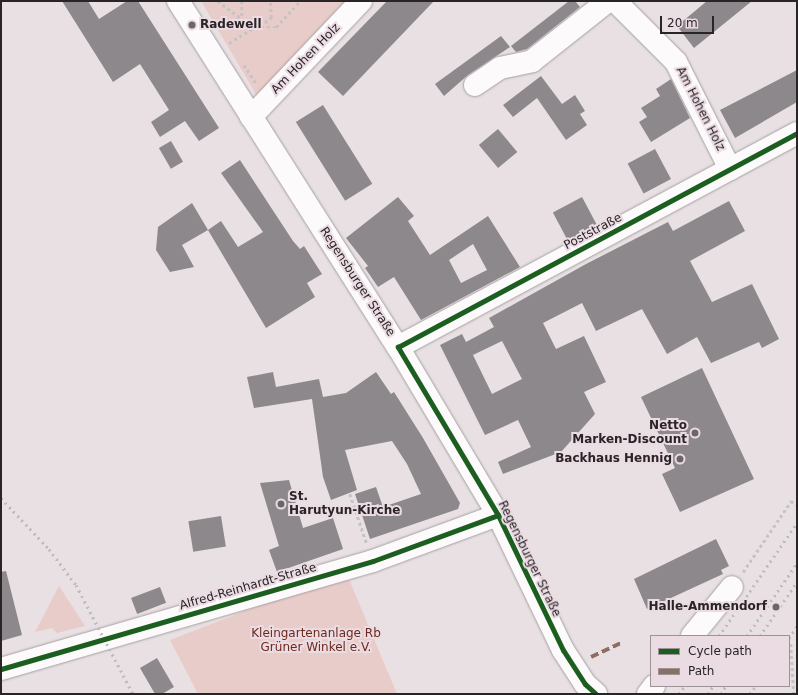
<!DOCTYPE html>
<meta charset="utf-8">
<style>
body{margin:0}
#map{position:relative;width:798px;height:695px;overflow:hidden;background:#e8e0e3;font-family:"DejaVu Sans",sans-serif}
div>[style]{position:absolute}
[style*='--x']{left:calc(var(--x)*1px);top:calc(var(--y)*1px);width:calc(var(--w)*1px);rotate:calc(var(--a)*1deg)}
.green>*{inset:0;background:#e8ccc9}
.building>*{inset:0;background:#8d888b;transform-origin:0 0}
.path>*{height:2.5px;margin-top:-1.25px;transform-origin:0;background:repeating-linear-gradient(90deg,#c5c3c3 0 3px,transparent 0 6px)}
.roads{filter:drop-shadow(0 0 1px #a6a0a3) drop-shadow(0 0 1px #a6a0a3)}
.minor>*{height:22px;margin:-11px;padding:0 11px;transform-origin:11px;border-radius:11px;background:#fcfafb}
.major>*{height:22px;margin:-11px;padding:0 11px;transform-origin:11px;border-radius:11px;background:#fcfafb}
.rail>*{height:3px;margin-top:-1.5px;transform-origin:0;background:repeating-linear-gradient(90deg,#bebbbc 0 2px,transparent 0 6px)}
.quiet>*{height:4px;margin-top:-2px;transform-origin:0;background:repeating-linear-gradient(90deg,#8d6e63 0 8px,transparent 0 12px)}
.cycleway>*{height:5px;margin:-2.5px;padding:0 2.5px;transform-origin:2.5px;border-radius:2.5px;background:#1b5e20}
.dots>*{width:11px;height:11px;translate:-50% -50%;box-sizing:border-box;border:2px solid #ebdce3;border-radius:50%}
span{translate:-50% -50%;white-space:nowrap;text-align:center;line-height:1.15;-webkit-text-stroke:4px #ebdce3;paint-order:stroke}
.poi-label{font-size:12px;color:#292426;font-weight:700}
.left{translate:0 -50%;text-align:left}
.right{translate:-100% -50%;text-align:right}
.street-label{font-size:12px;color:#292426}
.park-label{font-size:12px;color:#6e291d}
.frame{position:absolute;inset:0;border:2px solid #292426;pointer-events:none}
.legend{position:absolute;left:650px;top:635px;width:140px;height:52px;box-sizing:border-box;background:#ebdce3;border:1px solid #9d9297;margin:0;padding:5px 7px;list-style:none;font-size:12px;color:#292426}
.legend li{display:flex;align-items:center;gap:8px;height:20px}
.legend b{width:20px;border:1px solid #9d9297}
.scale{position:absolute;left:660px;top:16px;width:54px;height:18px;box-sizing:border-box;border:2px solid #292426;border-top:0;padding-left:5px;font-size:12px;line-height:14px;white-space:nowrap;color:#292426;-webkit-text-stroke:3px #ebdce3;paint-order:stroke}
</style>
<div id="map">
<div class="green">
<i style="clip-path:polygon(201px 1px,351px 1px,258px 98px)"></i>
<i style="clip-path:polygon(346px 572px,397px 694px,198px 694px,170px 640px)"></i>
<i style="clip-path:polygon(59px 586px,85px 626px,57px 633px,52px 628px,35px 632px)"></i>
</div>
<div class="building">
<i style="clip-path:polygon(62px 1px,88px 1px,99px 19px,127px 1px,138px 1px,219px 128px,199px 141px,185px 121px,160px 137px,151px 122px,169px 110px,140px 64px,113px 82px)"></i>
<i style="clip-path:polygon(387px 1px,434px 1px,343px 96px,318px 72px)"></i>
<i style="clip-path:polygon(569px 1px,575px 1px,580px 7px,527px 49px,516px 52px,511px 46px)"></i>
<i style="clip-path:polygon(707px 1px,752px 1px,694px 48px,677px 26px)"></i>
<i style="clip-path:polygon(501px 36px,510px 47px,468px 75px,444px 96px,435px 84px)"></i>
<i style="clip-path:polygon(797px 70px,797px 102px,735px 138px,720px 110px)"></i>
<i style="clip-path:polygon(541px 76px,562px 104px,575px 95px,585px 111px,580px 114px,587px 125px,566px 140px,537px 98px,513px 117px,503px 105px)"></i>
<i style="clip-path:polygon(671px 79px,690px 118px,651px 142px,639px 122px,647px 117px,641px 108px,660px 96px,656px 89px)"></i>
<i style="left:323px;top:105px;width:93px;height:32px;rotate:58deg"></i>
<i style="left:498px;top:129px;width:30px;height:25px;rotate:50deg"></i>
<i style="left:171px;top:141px;width:24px;height:14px;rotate:60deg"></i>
<i style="left:655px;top:149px;width:34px;height:31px;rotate:62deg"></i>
<i style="clip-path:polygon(240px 160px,293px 241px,300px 249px,304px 246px,322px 274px,307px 283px,315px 297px,266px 328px,208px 230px,221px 221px,238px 247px,263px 232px,221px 173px)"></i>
<i style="clip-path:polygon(evenodd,398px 197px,414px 216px,408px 221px,430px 255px,488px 216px,520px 267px,421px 320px,394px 277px,378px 287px,365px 268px,368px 266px,346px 238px,398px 197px,473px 244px,487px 270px,461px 283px,449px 260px,473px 244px)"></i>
<i style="left:582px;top:197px;width:32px;height:33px;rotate:62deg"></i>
<i style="clip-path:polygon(evenodd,729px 201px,745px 231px,690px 261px,712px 302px,752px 284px,779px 339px,762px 348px,759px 342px,711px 363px,697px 337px,667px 354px,642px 309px,596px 331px,582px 303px,543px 323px,556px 349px,584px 336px,606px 382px,584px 392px,595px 414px,561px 452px,503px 474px,498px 462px,531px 447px,518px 420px,485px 435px,440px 345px,462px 334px,466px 342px,494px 327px,489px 318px,586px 264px,668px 222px,673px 231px,729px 201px,502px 341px,522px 379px,492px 394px,473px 355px,502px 341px)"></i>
<i style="clip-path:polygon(192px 203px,208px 230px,182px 245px,194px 267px,170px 272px,156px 250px,158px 227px)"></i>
<i style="clip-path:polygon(702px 368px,754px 479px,680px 512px,662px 474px,675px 468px,641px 397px)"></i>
<i style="clip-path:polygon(273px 372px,276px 387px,319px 379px,323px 397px,346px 393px,376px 372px,391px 394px,394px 392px,423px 438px,460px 503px,458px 509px,370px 539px,355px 494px,376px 487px,383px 507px,421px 494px,407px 464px,392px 441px,345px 450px,357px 490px,331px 500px,323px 477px,312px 399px,254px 408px,247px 377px)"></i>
<i style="clip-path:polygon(289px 480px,303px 528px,333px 518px,343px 549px,277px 572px,269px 550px,279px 546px,260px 483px)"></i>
<i style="left:221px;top:516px;width:31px;height:33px;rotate:81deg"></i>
<i style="clip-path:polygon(716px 539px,729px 566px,721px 570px,723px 574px,647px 609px,634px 579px)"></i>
<i style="clip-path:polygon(6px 571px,22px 635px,1px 641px,1px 572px)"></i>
<i style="left:160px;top:587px;width:17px;height:31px;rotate:69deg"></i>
<i style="clip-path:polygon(157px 658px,174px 687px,162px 694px,155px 694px,140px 668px)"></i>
</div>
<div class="path">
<i style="--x:218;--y:1;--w:30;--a:37"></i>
<i style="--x:242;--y:1;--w:18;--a:90"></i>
<i style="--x:242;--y:19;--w:14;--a:36"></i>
<i style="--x:260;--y:26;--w:14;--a:-36"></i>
<i style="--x:271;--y:18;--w:17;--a:-93"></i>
<i style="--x:229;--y:43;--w:31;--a:-32"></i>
<i style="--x:255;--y:27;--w:21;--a:0"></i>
<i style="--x:276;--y:27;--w:35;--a:-47"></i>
<i style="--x:244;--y:65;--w:23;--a:56"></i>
<i style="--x:350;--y:494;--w:53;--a:71.2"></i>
<i style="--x:743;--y:572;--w:86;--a:-55.9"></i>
<i style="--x:791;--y:501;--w:7;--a:34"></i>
<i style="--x:791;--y:644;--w:50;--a:86.6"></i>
</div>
<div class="roads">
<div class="minor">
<i style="--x:615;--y:1;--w:86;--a:45"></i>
<i style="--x:676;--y:62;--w:120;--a:63.2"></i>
<i style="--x:475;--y:85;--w:30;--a:-34"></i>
<i style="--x:500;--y:68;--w:33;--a:-12"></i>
<i style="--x:532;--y:61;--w:97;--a:-38.3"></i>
<i style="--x:251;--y:117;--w:160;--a:-46.5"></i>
<i style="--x:398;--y:347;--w:453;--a:-28.2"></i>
<i style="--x:692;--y:636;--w:63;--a:-50.8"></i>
<i style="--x:1;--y:669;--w:387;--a:-16.2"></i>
<i style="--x:373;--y:561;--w:133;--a:-20.2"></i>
<i style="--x:648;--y:694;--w:10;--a:-53"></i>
</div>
<div class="major">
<i style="--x:178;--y:1;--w:410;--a:57.6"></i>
<i style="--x:398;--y:347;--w:196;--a:59.2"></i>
<i style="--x:498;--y:515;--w:150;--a:64.3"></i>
<i style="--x:563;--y:650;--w:40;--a:57.1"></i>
<i style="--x:585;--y:684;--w:15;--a:42"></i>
</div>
</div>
<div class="rail">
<i style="--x:1;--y:498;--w:70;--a:46.7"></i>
<i style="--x:49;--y:549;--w:45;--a:53.1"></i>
<i style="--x:76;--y:585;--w:123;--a:62.4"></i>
<i style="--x:719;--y:636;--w:137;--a:-55.4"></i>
<i style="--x:747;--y:636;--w:88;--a:-55.6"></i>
<i style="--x:760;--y:636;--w:65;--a:-55.6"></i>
<i style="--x:789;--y:638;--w:14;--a:-56"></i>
<i style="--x:679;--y:694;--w:10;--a:-53"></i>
<i style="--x:708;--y:694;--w:9;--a:-58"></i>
<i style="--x:721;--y:694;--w:9;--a:-58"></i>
<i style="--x:750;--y:694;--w:10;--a:-53"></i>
</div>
<div class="quiet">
<i style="--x:591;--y:657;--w:33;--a:-25"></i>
</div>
<div class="cycleway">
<i style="--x:1;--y:669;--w:387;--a:-16.2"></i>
<i style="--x:373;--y:561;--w:133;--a:-20.2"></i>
<i style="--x:596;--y:694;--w:15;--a:-138"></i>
<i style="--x:585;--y:684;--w:40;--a:-122.9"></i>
<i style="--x:563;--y:650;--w:150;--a:-115.7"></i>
<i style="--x:498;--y:515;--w:196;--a:-120.8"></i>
<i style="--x:398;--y:347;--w:453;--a:-28.2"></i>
</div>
<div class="dots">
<i style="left:192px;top:25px;background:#6c6668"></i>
<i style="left:695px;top:433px;background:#6c6668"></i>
<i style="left:680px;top:459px;background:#6c6668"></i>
<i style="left:281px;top:504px;background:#6c6668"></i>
<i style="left:776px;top:607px;background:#6c6668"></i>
</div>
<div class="poi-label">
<span class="left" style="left:200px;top:25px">Radewell</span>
<span class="right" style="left:687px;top:433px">Netto<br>Marken-Discount</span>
<span class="right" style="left:672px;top:459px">Backhaus Hennig</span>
<span class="left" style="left:289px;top:504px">St.<br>Harutyun-Kirche</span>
<span class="right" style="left:767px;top:607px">Halle-Ammendorf</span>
</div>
<div class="street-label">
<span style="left:306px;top:59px;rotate:-46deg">Am Hohen Holz</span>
<span style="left:700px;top:109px;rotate:63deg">Am Hohen Holz</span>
<span style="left:593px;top:232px;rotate:-28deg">Poststraße</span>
<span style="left:357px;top:282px;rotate:57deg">Regensburger Straße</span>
<span style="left:529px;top:559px;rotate:64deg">Regensburger Straße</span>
<span style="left:248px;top:587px;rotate:-16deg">Alfred-Reinhardt-Straße</span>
</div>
<div class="park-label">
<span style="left:316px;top:641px">Kleingartenanlage Rb<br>Grüner Winkel e.V.</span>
</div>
<div class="frame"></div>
<ul class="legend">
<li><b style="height:5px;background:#1b5e20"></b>Cycle path</li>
<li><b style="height:5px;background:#8d6e63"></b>Path</li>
</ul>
<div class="scale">20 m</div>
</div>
